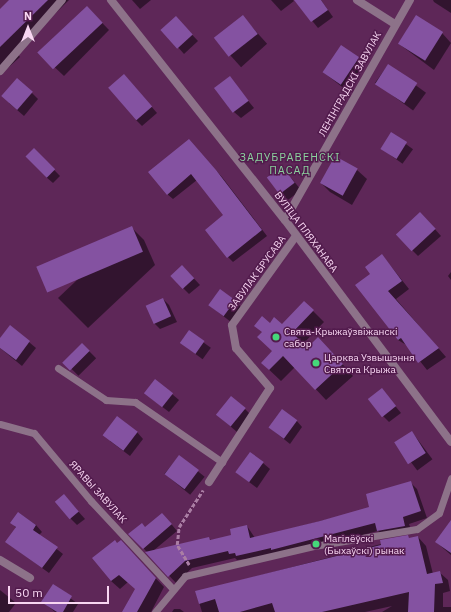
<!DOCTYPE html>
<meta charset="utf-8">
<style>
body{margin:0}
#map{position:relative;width:451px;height:612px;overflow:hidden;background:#5e2758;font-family:"IBM Plex Sans",sans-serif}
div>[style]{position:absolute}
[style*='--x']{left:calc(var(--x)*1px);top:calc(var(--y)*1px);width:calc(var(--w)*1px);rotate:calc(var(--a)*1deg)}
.shadow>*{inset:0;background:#0007;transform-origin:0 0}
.building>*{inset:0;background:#8452a1;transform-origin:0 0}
.path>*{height:2.5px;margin-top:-1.25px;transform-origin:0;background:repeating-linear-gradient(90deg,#aa7ea4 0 4px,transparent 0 6px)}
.service>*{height:7px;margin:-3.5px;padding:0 3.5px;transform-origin:3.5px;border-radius:3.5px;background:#8d7289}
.minor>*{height:8px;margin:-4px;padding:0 4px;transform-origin:4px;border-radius:4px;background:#8d7289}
.tertiary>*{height:8px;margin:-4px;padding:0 4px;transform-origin:4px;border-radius:4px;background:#8d7289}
.dots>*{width:11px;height:11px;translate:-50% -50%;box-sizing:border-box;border:2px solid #521b4d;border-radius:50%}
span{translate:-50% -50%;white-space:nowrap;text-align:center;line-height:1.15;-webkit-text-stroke:3px #521b4d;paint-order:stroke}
.street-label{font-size:10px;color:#f8d6f2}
.poi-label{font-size:10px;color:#f8d6f2}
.left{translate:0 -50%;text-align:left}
.neighbourhood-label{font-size:11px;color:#8cd19e;letter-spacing:1px}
.north{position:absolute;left:8px;top:8px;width:40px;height:40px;-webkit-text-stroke:3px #521b4d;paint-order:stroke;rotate:0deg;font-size:11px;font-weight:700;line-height:16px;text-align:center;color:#f8d6f2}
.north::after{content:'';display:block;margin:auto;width:14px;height:18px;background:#f8d6f2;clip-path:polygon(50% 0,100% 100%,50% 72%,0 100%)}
.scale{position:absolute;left:8px;top:586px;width:101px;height:18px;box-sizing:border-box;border:2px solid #f8d6f2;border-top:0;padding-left:5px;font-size:12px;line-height:14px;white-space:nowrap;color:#f8d6f2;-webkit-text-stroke:3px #521b4d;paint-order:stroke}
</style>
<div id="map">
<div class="shadow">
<i style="clip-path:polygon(10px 0,69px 0,16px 52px,20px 57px,0 75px,0 10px)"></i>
<i style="clip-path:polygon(132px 0,151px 0,140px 9px)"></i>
<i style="clip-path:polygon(271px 0,293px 0,294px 1px,281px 11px)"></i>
<i style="clip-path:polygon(309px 0,321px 0,333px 17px,318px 28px,301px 7px)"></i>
<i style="clip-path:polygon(433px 0,451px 0,451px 13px,434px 2px)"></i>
<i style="clip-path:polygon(87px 7px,109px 30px,64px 76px,48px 61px)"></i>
<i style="left:243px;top:17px;width:36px;height:35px;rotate:48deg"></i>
<i style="clip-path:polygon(182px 24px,198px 41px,184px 54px,162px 29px)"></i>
<i style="clip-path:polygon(442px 33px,451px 43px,434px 70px,399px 44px)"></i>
<i style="clip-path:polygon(358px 58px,364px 64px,346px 90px,323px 72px)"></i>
<i style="left:388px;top:65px;width:47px;height:22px;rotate:36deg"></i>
<i style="clip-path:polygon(124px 75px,157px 113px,142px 126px,136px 120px)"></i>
<i style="clip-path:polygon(229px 77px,254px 108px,241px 118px,234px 112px)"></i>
<i style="clip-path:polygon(32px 93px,38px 99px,24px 116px,9px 103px)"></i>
<i style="left:392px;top:134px;width:26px;height:18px;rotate:36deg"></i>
<i style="clip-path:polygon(194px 146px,222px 177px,267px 236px,233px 262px,228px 257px,224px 215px,197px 180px,173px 199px,167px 194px)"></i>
<i style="clip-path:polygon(34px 149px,60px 176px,53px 183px,46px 177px)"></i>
<i style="clip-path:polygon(357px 170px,367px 179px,352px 205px,330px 192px,320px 182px)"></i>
<i style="clip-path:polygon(288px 174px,301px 190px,288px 200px,282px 194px)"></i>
<i style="clip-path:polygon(426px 219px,441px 236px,418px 256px,412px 250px)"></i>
<i style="clip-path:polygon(132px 228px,144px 240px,155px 265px,88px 328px,58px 298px)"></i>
<i style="clip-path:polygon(382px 255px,409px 289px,396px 299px,446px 357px,427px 370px,408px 346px,398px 340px,372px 274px)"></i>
<i style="clip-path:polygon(188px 272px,200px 285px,189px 294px,183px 288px)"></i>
<i style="clip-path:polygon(451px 272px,451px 280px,448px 276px)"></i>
<i style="clip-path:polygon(163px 299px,169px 305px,177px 322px,160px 329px,154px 323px)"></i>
<i style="clip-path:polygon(235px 301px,241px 307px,231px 322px,210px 306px)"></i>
<i style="clip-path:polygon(304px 302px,324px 322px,303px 344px,308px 348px,329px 349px,353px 376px,326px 400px,295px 367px,281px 381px,262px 363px,273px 351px,270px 324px,282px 325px)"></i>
<i style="clip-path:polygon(10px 326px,36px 348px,22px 366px,0 348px,0 339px)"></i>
<i style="left:189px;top:332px;width:27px;height:14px;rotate:36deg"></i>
<i style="left:82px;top:344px;width:20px;height:25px;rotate:45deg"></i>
<i style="clip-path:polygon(382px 390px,401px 413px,389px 422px,383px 416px)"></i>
<i style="clip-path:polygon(172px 394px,179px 400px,169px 412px,152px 399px)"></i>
<i style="clip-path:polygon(245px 409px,251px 415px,237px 432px,223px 420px)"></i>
<i style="clip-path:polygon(296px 420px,302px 427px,290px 444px,270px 428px)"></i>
<i style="clip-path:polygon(137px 432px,143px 439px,130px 456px,110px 441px)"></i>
<i style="left:412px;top:432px;width:34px;height:19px;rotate:53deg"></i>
<i style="left:179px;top:456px;width:33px;height:23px;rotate:39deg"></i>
<i style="clip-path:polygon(263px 463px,270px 469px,257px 488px,237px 473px)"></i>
<i style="clip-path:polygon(410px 482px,417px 489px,427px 518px,409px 524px,412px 533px,385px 537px,378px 531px,279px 556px,237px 560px,235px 558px,192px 568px,176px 583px,130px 534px,168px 520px,177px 531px,153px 551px,208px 538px,211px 540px,233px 536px,247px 526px,255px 538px,371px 508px)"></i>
<i style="clip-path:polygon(70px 502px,85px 519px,77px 525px,71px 519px)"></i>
<i style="clip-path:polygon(19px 513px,36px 525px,42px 532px,39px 535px,63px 554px,49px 573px,6px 542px,16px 528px,12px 523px)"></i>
<i style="clip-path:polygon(451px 523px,451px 555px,436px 542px)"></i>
<i style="clip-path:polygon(408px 537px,410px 539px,418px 537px,426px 546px,433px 574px,439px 572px,448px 580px,450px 591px,443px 593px,443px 607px,451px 607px,451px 612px,382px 612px,392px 606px,365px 612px,202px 612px,196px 592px)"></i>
<i style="clip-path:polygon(117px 544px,129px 550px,164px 587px,151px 612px,123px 612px,136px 589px,128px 582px,120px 589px,111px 581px)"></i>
<i style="clip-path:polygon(53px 585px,78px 604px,73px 612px,55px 612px,43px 602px)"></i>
<i style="clip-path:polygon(0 590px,16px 603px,9px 612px,0 612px)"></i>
<i style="clip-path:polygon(174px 609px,180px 609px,184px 612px,172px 612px)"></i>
</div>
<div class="building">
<i style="clip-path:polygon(9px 0,48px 0,0 47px,0 9px)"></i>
<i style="clip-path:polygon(294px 0,321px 0,328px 10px,311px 22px)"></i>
<i style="left:87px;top:6px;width:23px;height:68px;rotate:47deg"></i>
<i style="left:243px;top:15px;width:24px;height:37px;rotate:52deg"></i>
<i style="left:416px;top:15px;width:32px;height:34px;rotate:32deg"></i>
<i style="left:176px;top:16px;width:25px;height:21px;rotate:48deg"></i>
<i style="left:341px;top:45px;width:22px;height:33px;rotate:34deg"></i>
<i style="left:388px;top:64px;width:35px;height:24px;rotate:33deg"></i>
<i style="left:124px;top:74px;width:43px;height:21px;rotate:49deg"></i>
<i style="left:230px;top:76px;width:31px;height:20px;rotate:53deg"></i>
<i style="left:17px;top:78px;width:21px;height:24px;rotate:41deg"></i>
<i style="left:391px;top:132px;width:19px;height:20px;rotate:32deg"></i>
<i style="clip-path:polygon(189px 139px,216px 170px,262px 230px,227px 258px,205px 230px,223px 215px,191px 174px,167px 195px,148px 172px)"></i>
<i style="left:34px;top:148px;width:30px;height:12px;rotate:45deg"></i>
<i style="left:335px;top:156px;width:26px;height:31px;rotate:29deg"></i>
<i style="left:282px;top:166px;width:21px;height:19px;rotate:53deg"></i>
<i style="left:420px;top:212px;width:23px;height:33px;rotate:47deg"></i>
<i style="left:132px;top:226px;width:28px;height:104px;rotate:67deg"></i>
<i style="clip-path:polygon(382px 254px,402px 281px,388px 291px,439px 348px,418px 363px,401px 338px,398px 340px,355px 285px,370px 274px,365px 267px)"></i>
<i style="left:182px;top:265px;width:18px;height:16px;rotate:47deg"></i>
<i style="left:220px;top:289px;width:19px;height:20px;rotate:36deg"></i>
<i style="left:163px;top:298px;width:20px;height:19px;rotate:66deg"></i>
<i style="clip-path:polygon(304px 301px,314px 310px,292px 333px,308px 347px,318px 337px,343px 364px,315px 390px,283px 356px,269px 370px,261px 363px,272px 351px,257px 337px,262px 332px,254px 326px,262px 316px,270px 323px,274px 317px,282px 324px)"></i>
<i style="clip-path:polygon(10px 325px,30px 341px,16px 360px,0 348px,0 338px)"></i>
<i style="left:189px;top:330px;width:19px;height:16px;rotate:35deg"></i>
<i style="left:82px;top:343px;width:11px;height:28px;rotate:45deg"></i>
<i style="left:155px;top:379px;width:23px;height:18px;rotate:38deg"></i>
<i style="left:382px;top:388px;width:23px;height:18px;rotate:52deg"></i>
<i style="left:231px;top:396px;width:19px;height:24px;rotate:39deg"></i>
<i style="left:282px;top:409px;width:19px;height:23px;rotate:36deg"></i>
<i style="left:117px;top:416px;width:26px;height:24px;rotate:37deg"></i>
<i style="left:412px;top:431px;width:26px;height:21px;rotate:58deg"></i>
<i style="left:250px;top:452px;width:17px;height:25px;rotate:36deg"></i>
<i style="left:179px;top:455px;width:25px;height:24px;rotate:37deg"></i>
<i style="clip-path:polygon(411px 481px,421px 511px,403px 517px,405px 526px,377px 531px,375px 523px,271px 550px,271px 548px,236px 556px,235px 553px,229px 554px,228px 551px,185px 561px,168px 577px,145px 552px,209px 537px,210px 540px,231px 535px,230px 529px,247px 525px,250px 538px,320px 521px,369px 507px,366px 494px)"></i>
<i style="left:64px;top:494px;width:23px;height:12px;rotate:50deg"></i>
<i style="clip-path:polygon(18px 512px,36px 525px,33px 530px,58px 547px,42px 568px,5px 542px,16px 527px,10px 523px)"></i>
<i style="clip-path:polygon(162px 513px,172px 524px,143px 549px,128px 534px,142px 523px,145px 527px)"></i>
<i style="clip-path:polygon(451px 520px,451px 553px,435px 542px)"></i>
<i style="clip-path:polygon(408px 535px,409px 538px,418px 536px,427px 574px,440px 571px,443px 583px,435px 584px,434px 612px,408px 612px,409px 592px,322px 612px,275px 612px,272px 603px,240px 612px,219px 612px,215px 599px,199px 604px,195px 591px,381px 545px,380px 540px)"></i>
<i style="clip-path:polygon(115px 540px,117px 543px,121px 540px,156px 578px,137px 612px,122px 612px,135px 589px,119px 575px,111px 581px,92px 558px)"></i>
<i style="clip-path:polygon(53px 584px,72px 596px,63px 612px,57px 612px,41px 602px)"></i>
</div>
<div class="path">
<i style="--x:189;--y:565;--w:23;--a:-121"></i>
<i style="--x:177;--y:545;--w:18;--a:-84"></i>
<i style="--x:179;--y:527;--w:44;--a:-57"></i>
</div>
<div class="service">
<i style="--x:58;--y:368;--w:58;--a:33.7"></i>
<i style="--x:106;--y:400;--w:29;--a:4"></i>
<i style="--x:135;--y:402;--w:106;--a:34.6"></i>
<i style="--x:0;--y:424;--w:35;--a:15"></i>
<i style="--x:34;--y:433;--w:89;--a:50"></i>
<i style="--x:91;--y:501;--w:120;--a:47"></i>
<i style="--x:155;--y:612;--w:47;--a:-50.2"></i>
<i style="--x:185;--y:576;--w:132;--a:-13.1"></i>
<i style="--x:314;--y:546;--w:104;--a:-9.4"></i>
<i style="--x:417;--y:529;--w:27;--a:-36"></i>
<i style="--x:439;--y:513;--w:37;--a:-71"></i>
</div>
<div class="minor">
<i style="--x:357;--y:0;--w:45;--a:32.3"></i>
<i style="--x:285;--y:220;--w:277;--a:53.2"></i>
<i style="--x:209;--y:482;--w:112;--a:-57"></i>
<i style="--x:270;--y:388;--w:52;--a:-130.4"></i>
<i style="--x:236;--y:348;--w:23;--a:-100"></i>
<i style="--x:232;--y:325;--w:110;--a:-54.3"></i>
<i style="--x:0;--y:560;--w:35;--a:31"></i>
</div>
<div class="tertiary">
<i style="--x:111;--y:0;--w:280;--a:51.7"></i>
<i style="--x:285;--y:220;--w:253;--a:-60.4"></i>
<i style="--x:0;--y:71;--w:94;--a:-48.9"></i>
</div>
<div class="dots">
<i style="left:276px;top:337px;background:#45d77a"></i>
<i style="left:316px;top:363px;background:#45d77a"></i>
<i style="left:316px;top:544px;background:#45d77a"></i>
</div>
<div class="street-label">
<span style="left:350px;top:84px;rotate:-61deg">ЛЕНІНГРАДСКІ ЗАВУЛАК</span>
<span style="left:306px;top:232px;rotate:53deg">ВУЛІЦА ПЛЯХАНАВА</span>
<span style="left:257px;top:273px;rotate:-54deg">ЗАВУЛАК БРУСАВА</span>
<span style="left:98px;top:492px;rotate:48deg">ЯРАВЫ ЗАВУЛАК</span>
</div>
<div class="poi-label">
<span class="left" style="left:284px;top:337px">Свята-Крыжаўзвіжанскі<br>сабор</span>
<span class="left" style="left:324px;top:363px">Царква Узвышэння<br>Святога Крыжа</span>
<span class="left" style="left:324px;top:544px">Магілёўскі<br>(Быхаўскі) рынак</span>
</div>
<div class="neighbourhood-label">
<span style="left:290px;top:164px">ЗАДУБРАВЕНСКІ<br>ПАСАД</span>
</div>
<div class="north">N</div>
<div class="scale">50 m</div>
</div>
